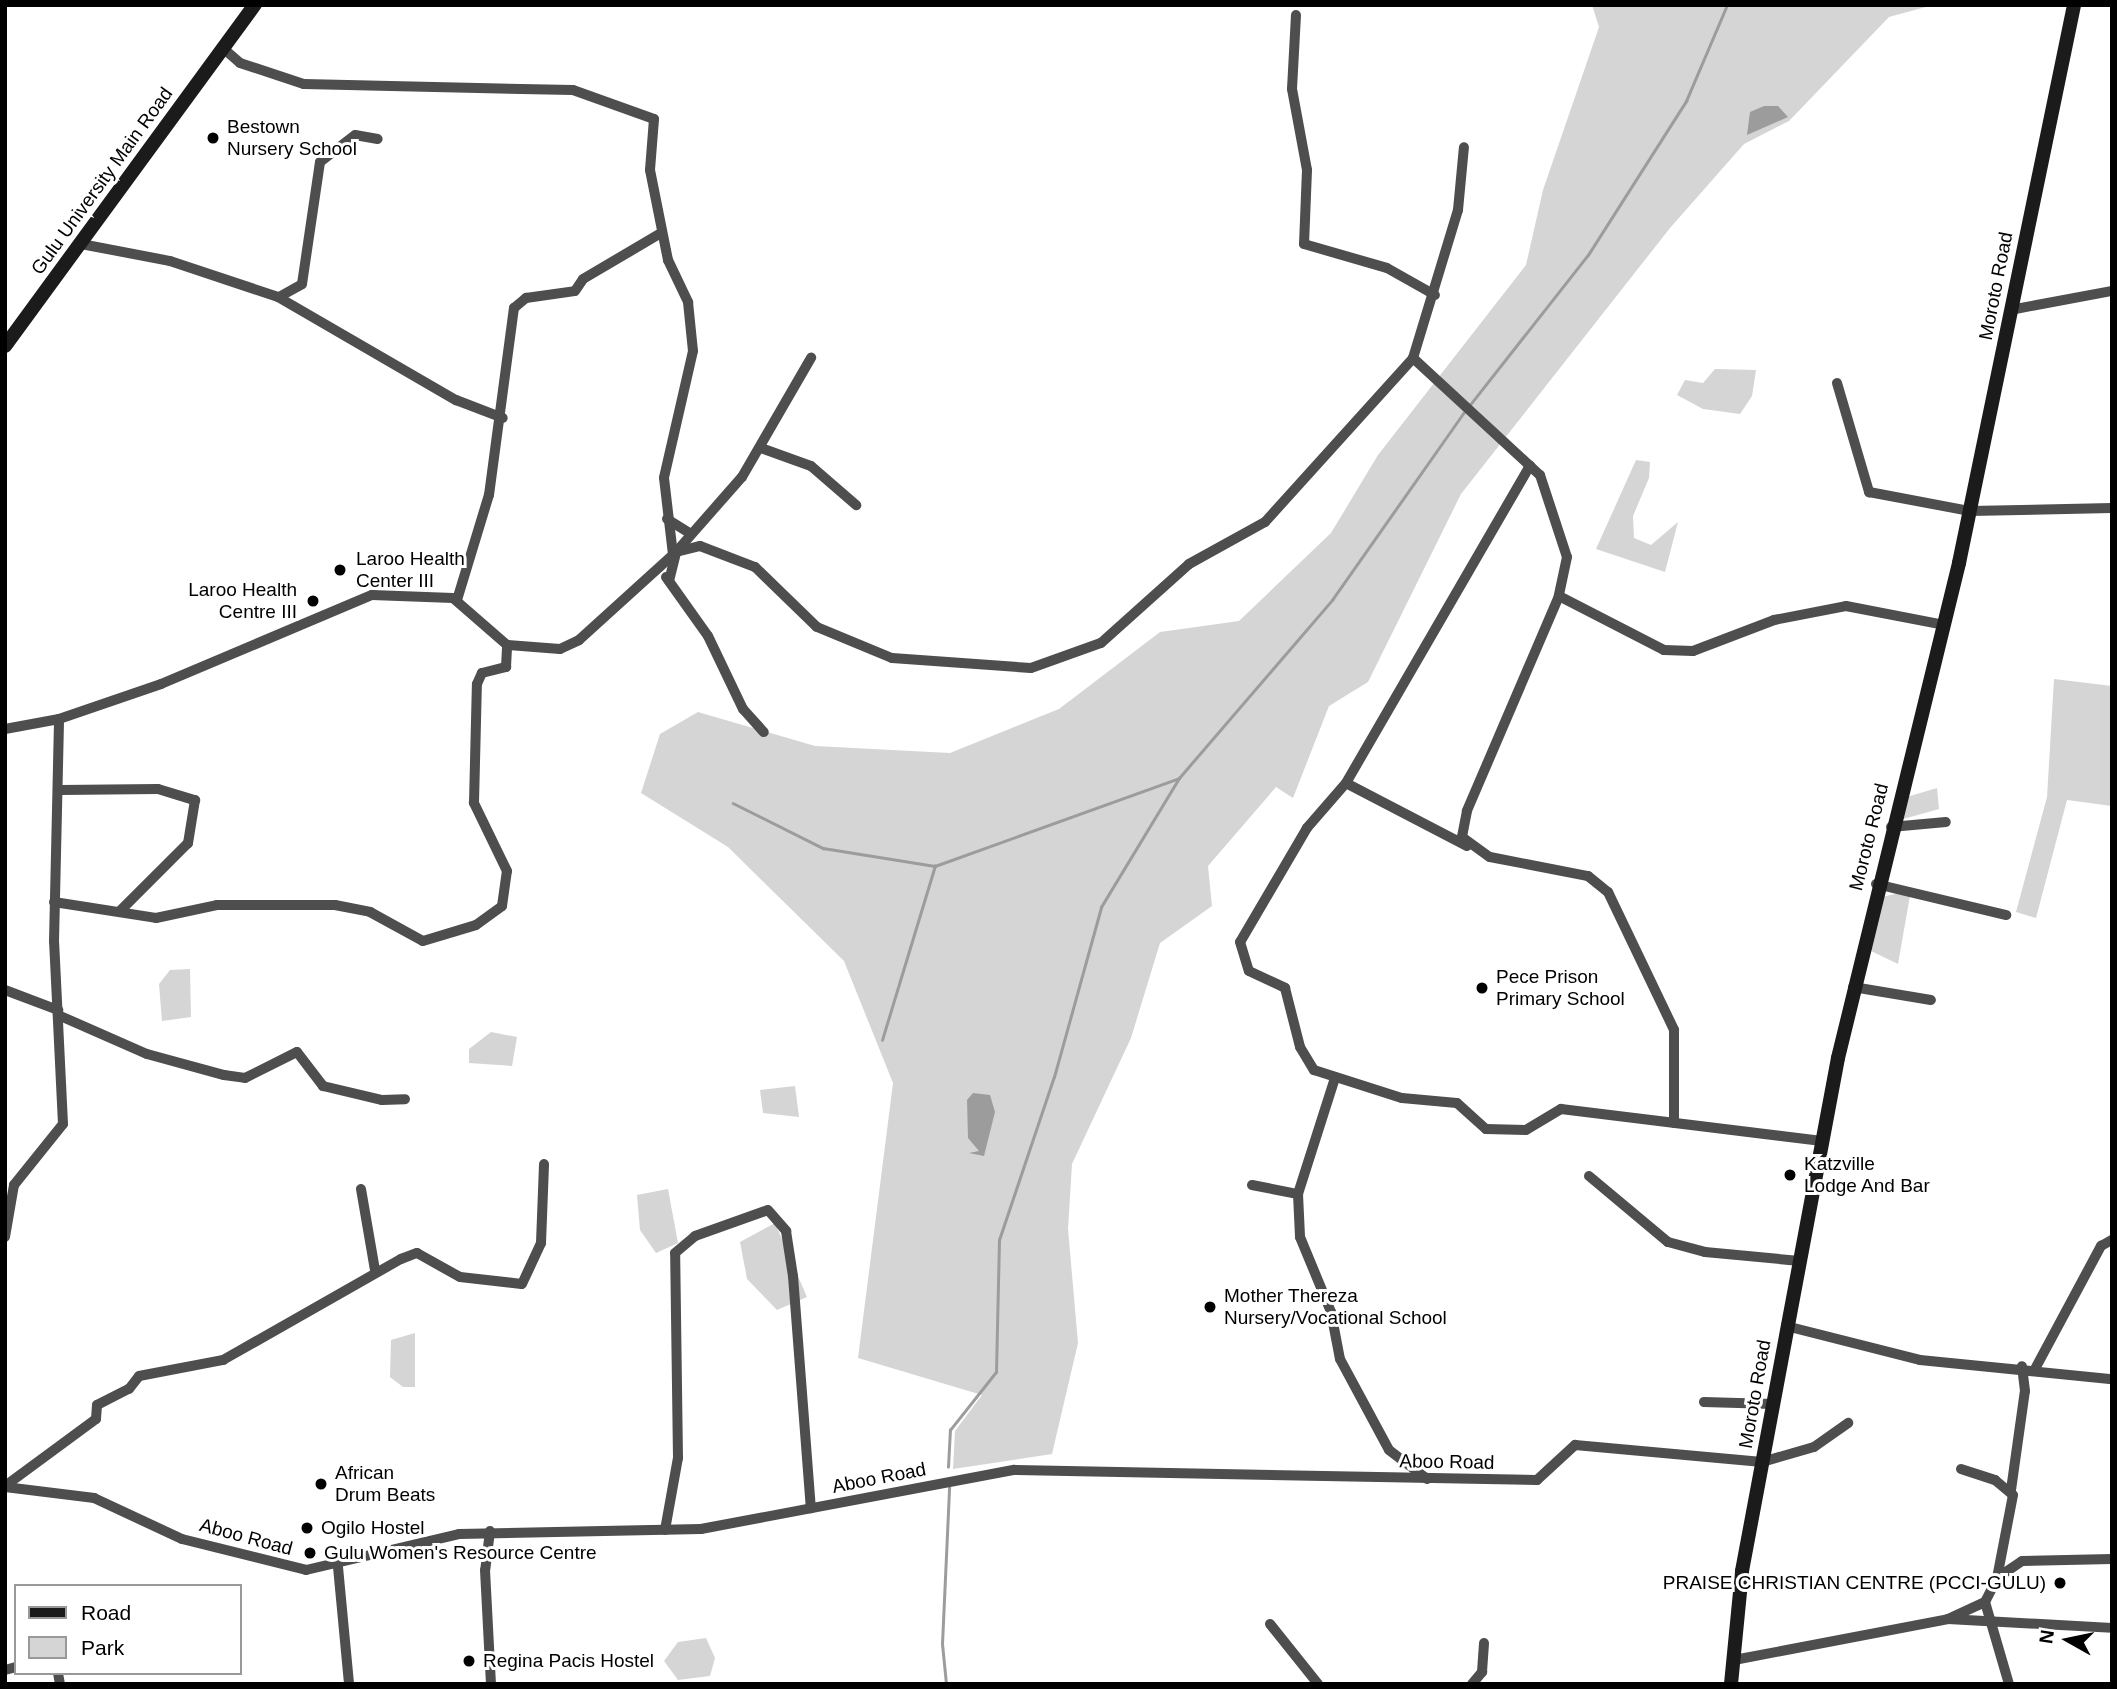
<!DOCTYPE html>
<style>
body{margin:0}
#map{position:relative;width:2117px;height:1689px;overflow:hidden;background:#fff;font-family:Helvetica,sans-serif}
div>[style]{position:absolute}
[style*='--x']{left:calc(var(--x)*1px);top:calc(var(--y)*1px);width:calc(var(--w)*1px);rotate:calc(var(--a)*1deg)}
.green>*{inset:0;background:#d5d5d5}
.water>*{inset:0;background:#9c9c9c}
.stream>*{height:2.5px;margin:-1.25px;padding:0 1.25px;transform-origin:1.25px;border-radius:1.25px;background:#9c9c9c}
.street>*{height:10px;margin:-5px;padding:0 5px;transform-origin:5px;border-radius:5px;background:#4e4e4e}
.secondary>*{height:14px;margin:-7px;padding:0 7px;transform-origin:7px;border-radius:7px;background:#1b1b1b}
.dots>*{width:19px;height:19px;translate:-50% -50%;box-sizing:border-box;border:4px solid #fff;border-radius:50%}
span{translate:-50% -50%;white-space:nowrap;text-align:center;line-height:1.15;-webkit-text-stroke:6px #fff;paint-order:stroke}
.poi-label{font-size:19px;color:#000}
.left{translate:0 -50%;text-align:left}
.right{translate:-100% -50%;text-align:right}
.street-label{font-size:19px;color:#000}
.frame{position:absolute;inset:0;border:7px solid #000;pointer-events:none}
.legend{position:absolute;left:14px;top:1584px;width:228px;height:91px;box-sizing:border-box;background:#fff;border:2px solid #999;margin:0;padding:9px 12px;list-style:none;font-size:21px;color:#000}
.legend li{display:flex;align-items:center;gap:14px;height:35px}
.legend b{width:35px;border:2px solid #999}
.north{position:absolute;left:2033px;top:1605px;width:70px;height:70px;-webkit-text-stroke:5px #fff;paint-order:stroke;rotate:279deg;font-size:19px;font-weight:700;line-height:28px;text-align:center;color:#000}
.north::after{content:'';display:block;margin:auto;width:24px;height:32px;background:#000;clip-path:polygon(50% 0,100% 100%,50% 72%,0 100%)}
</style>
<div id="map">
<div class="green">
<i style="clip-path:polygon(1592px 5px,1933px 5px,1889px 17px,1789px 121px,1744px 144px,1670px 228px,1461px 494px,1368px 682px,1329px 706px,1293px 798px,1276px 787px,1208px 866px,1212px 906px,1160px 943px,1131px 1038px,1072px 1164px,1068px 1229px,1078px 1343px,1052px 1454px,953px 1469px,955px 1431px,982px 1395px,858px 1358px,893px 1083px,844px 961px,728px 847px,641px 793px,660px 734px,698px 712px,815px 746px,950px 753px,1059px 709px,1160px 632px,1239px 621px,1331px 533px,1378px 455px,1526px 265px,1543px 190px,1599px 27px)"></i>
<i style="clip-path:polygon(1715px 369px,1756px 370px,1752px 396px,1740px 414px,1703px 409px,1677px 395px,1685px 380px,1703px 383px)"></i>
<i style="clip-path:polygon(1636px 460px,1650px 462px,1649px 478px,1633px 516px,1634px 538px,1651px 545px,1678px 522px,1665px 572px,1596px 549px)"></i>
<i style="clip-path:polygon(2054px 679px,2112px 686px,2112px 806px,2067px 800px,2036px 918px,2016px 912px,2047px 797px)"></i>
<i style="clip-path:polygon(1937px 788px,1939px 809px,1896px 821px,1900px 799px)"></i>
<i style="clip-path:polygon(1911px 890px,1898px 964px,1869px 950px,1878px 898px)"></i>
<i style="clip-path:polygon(190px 969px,191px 1017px,162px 1021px,159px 984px,170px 970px)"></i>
<i style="clip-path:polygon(491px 1032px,517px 1037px,512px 1066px,469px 1063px,469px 1049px)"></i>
<i style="clip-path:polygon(795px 1086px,799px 1117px,763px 1113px,760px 1090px)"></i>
<i style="clip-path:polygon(668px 1189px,678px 1243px,656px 1253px,640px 1230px,637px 1195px)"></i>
<i style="clip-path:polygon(775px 1223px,807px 1297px,777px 1310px,747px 1279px,740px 1242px)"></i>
<i style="clip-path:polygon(415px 1333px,415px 1387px,403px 1387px,390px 1377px,391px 1340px)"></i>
<i style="clip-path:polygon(706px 1638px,715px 1658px,710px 1676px,678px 1680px,664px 1661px,678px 1642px)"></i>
</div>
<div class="water">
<i style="clip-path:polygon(1764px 106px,1778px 106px,1788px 117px,1747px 135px,1750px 112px)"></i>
<i style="clip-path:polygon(973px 1093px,990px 1095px,995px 1112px,984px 1156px,969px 1153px,979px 1151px,968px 1138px,967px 1100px)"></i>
</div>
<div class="stream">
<i style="--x:1469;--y:406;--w:192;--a:-51.8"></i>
<i style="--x:1588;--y:255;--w:183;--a:-57.5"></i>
<i style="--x:1686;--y:101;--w:104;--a:-66.9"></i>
<i style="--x:733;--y:803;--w:101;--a:26.6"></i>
<i style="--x:823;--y:848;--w:113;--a:9.1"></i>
<i style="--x:882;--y:1040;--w:182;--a:-73.1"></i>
<i style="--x:935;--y:866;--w:259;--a:-19.8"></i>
<i style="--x:948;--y:1467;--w:37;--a:-87"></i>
<i style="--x:950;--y:1430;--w:74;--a:-51.6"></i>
<i style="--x:996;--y:1372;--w:132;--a:-88.7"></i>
<i style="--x:999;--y:1240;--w:172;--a:-71.4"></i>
<i style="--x:1054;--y:1077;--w:176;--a:-74.5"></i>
<i style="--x:1101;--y:907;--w:151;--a:-58.8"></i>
<i style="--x:1179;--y:778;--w:235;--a:-49.3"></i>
<i style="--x:1332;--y:600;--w:231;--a:-54.9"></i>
<i style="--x:946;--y:1684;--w:40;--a:-95.7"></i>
<i style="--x:942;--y:1644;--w:157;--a:-87.4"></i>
</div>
<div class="street">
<i style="--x:1296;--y:15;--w:74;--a:93.1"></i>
<i style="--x:1292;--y:89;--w:82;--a:79.5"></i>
<i style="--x:1307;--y:170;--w:74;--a:92.3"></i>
<i style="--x:1304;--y:244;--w:86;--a:16.1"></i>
<i style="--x:1387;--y:268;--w:55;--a:29.4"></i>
<i style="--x:224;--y:49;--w:21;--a:41"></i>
<i style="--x:240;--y:63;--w:67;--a:18.2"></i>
<i style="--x:304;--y:84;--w:269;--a:1.3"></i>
<i style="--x:573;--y:90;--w:86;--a:19.7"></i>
<i style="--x:654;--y:119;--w:51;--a:94.5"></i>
<i style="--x:650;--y:170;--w:92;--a:78.7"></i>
<i style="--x:668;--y:260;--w:47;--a:64.5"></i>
<i style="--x:688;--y:302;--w:49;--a:84.2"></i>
<i style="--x:693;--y:351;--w:130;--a:102.9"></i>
<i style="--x:664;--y:478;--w:78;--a:83.3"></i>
<i style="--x:81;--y:244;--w:91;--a:10.8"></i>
<i style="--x:170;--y:261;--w:114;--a:18.4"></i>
<i style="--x:278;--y:297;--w:206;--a:30.1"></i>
<i style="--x:456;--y:400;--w:50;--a:21"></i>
<i style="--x:279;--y:297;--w:26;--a:-29"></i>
<i style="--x:302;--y:284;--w:123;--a:-81.6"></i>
<i style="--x:320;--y:162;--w:44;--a:-37.6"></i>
<i style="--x:355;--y:135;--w:23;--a:10"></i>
<i style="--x:2010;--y:310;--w:104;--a:-10.6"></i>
<i style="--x:1413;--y:358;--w:173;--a:42.7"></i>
<i style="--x:1540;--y:475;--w:86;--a:71.8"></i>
<i style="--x:1567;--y:557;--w:40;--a:102"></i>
<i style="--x:1559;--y:596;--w:118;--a:27.2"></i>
<i style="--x:1664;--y:650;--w:29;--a:2"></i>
<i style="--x:1693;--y:651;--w:87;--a:-20.9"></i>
<i style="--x:1774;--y:620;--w:73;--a:-11"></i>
<i style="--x:1846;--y:606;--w:101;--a:10.9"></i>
<i style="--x:1837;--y:383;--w:114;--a:73.6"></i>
<i style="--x:1869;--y:492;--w:103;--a:10.7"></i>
<i style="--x:1970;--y:511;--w:142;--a:-1.2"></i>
<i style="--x:761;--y:448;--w:53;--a:19.8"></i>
<i style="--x:811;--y:466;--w:60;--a:40.9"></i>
<i style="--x:667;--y:519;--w:26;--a:32"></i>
<i style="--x:666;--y:577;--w:72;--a:54.6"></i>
<i style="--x:708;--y:636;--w:81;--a:64.4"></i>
<i style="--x:743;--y:709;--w:31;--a:48"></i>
<i style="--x:669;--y:581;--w:30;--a:-76"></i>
<i style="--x:676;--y:552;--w:100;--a:-48.7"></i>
<i style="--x:742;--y:477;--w:138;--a:-59.9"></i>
<i style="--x:1559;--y:596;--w:234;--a:113.2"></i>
<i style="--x:1467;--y:811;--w:26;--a:101"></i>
<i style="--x:1462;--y:837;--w:34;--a:36"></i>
<i style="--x:1490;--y:857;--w:100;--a:11"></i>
<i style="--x:1588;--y:876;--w:26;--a:39"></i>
<i style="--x:1608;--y:892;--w:153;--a:64.4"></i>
<i style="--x:1674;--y:1030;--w:93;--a:90"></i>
<i style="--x:457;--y:600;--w:110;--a:-73.1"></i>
<i style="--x:489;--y:495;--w:189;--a:-82.4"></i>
<i style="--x:514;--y:308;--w:16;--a:-40"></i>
<i style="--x:526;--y:298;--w:49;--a:-8.1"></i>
<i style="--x:575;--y:291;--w:14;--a:-56"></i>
<i style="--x:583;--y:279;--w:91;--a:-30.5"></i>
<i style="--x:5;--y:729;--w:55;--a:-10.5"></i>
<i style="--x:59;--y:719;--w:108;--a:-18.9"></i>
<i style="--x:161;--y:684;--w:229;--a:-22.9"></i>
<i style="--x:372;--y:595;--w:81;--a:2.1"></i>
<i style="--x:453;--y:598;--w:72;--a:41"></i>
<i style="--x:507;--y:645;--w:53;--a:4.3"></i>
<i style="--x:560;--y:649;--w:21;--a:-25"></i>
<i style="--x:579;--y:640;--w:131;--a:-42.2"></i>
<i style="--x:676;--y:552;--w:25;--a:-14"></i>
<i style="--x:700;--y:546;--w:59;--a:20.9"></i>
<i style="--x:755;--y:567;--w:86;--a:44.1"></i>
<i style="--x:817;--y:627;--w:81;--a:22.5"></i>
<i style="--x:892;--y:658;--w:139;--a:4.1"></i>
<i style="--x:1031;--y:668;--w:74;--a:-19.7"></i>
<i style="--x:1101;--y:643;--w:118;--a:-41.9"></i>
<i style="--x:1189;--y:564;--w:87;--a:-28.9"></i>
<i style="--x:1265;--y:522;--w:221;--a:-47.9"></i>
<i style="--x:1413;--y:358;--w:155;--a:-73.1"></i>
<i style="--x:1458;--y:210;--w:63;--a:-84.6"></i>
<i style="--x:1346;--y:783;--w:367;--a:-59.9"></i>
<i style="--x:60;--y:790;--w:98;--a:-0.6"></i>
<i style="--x:158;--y:789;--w:39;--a:17"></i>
<i style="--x:195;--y:800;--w:44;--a:99.2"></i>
<i style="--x:188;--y:843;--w:96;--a:135"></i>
<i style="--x:1891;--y:827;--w:55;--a:-5.2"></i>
<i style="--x:1467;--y:846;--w:136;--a:-152.5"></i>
<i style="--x:1346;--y:783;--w:60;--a:130.9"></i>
<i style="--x:1307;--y:828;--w:132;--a:120.4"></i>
<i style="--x:1240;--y:942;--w:30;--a:73"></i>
<i style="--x:1249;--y:971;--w:40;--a:25"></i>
<i style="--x:1285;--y:988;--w:61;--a:75.7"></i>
<i style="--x:1300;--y:1047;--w:27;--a:59"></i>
<i style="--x:1314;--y:1070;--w:92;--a:17.7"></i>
<i style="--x:1402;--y:1098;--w:55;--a:5.2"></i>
<i style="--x:1457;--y:1103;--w:39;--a:42"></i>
<i style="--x:1486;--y:1129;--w:40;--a:1.4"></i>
<i style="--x:1526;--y:1130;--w:41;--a:-31"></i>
<i style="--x:1561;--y:1109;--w:263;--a:7"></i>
<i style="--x:1876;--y:884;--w:134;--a:13.4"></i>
<i style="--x:54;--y:902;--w:103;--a:8.9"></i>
<i style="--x:156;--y:918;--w:62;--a:-12"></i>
<i style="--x:217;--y:905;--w:118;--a:0"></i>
<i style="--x:335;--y:905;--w:36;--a:11"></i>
<i style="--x:370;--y:912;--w:60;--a:28.7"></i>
<i style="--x:423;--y:941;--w:55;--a:-16.8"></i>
<i style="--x:476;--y:925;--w:32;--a:-36"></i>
<i style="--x:502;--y:906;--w:35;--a:-82"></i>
<i style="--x:507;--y:871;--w:76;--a:-115.9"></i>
<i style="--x:474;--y:803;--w:119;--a:-88.6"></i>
<i style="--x:477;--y:684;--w:12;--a:-66"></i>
<i style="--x:482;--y:673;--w:25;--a:-14"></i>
<i style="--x:506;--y:667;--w:22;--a:-87"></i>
<i style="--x:1853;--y:987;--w:79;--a:9.5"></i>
<i style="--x:5;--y:990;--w:57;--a:20.7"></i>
<i style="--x:58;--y:1015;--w:97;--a:23.7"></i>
<i style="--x:147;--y:1054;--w:80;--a:15.3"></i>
<i style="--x:224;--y:1075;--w:21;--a:8"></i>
<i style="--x:245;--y:1078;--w:58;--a:-26.6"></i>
<i style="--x:297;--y:1052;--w:43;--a:52.6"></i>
<i style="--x:323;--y:1086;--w:61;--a:13.3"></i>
<i style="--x:382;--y:1100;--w:23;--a:-2"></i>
<i style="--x:1334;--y:1081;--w:119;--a:107.7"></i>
<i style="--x:1298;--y:1194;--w:43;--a:87.3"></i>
<i style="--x:1300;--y:1237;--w:81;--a:67.5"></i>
<i style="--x:1331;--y:1312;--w:48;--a:79.2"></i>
<i style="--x:1340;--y:1359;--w:103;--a:61.7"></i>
<i style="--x:1389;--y:1450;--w:48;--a:37.3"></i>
<i style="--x:1589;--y:1176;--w:103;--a:39.9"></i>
<i style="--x:1668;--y:1242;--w:38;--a:15"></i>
<i style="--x:1705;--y:1252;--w:95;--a:5.4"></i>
<i style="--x:1252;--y:1185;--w:47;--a:11.1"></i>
<i style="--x:361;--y:1189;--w:82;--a:80.2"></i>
<i style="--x:5;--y:1237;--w:53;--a:-80.2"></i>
<i style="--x:14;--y:1185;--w:78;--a:-51.2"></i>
<i style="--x:63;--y:1124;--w:182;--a:-92.8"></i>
<i style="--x:54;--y:942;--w:223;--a:-88.7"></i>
<i style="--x:1786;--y:1326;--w:138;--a:14.2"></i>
<i style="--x:1920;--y:1360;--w:193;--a:5.7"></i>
<i style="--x:2035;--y:1369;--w:140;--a:-61.8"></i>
<i style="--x:2101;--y:1246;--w:13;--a:-29"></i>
<i style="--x:1704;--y:1402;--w:69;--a:1.7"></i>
<i style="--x:1961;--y:1469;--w:36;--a:18"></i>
<i style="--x:1995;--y:1480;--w:23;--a:40"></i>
<i style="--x:2013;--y:1495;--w:85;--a:100.9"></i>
<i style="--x:5;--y:1486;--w:113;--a:-36.4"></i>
<i style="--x:96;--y:1419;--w:14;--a:-86"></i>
<i style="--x:97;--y:1405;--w:36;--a:-27"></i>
<i style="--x:129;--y:1389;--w:16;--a:-52"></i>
<i style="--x:139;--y:1376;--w:86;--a:-10.8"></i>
<i style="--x:223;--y:1360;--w:205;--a:-29.6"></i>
<i style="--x:401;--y:1259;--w:17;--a:-21"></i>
<i style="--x:417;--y:1253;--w:49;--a:29.2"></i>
<i style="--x:460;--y:1277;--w:62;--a:6.4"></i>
<i style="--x:522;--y:1284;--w:45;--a:-65.1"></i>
<i style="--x:541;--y:1243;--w:79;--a:-87.8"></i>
<i style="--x:5;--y:1487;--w:90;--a:7"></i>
<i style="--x:94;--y:1498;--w:97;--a:25"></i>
<i style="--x:182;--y:1539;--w:128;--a:14"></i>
<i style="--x:306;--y:1570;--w:157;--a:-13.2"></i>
<i style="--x:459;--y:1534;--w:242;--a:-1.2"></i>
<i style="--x:701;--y:1529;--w:319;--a:-10.7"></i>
<i style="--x:1014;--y:1470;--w:523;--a:1.1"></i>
<i style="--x:1537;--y:1480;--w:52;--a:-42.6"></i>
<i style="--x:1575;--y:1445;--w:188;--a:5.2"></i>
<i style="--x:1762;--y:1462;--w:54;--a:-16.1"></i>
<i style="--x:1814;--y:1447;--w:42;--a:-35.2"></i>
<i style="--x:2011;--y:1490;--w:100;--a:-82"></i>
<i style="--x:2025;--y:1391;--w:25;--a:-97"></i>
<i style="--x:665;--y:1530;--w:73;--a:-79.8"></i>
<i style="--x:678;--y:1458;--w:205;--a:-90.8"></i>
<i style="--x:675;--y:1253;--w:26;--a:-40"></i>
<i style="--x:695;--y:1236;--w:77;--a:-19.6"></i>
<i style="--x:768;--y:1210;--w:28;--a:49"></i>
<i style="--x:786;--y:1231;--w:46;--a:81.2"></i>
<i style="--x:793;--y:1276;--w:233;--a:85.6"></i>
<i style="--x:490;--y:1531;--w:39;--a:97"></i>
<i style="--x:485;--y:1570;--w:114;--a:87"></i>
<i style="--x:338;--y:1567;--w:118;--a:84.6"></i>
<i style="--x:1985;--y:1602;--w:85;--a:73.7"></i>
<i style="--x:1948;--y:1619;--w:164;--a:3.1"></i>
<i style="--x:1270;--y:1624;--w:77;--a:51.3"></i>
<i style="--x:1734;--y:1660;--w:218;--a:-10.8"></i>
<i style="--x:1948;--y:1619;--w:41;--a:-24.7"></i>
<i style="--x:1985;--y:1602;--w:27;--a:-63"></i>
<i style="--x:1997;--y:1578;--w:30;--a:-34"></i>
<i style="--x:2022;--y:1561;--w:90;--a:-1.3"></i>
<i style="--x:5;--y:1670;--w:11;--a:-15"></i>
<i style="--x:58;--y:1673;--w:11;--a:80"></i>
<i style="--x:1472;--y:1684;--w:16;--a:-50"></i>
<i style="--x:1482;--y:1672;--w:29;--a:-86"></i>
</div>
<div class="secondary">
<i style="--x:5;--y:346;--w:423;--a:-53.8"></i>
<i style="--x:1731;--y:1684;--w:114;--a:-84.4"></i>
<i style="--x:1742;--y:1571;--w:522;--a:-79.4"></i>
<i style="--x:1838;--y:1058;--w:510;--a:-76.26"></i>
<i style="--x:1959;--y:563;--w:570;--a:-78.35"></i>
</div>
<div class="dots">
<i style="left:213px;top:138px;background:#000"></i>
<i style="left:340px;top:570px;background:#000"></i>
<i style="left:313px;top:601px;background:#000"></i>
<i style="left:1482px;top:988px;background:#000"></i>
<i style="left:1790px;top:1175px;background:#000"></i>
<i style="left:1210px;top:1307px;background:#000"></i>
<i style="left:321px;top:1484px;background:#000"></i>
<i style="left:307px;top:1528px;background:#000"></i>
<i style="left:310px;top:1553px;background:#000"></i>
<i style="left:2060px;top:1583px;background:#000"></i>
<i style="left:469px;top:1661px;background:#000"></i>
</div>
<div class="poi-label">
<span class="left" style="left:227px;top:138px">Bestown<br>Nursery School</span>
<span class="left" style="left:356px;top:570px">Laroo Health<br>Center III</span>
<span class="right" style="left:297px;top:601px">Laroo Health<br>Centre III</span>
<span class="left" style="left:1496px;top:988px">Pece Prison<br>Primary School</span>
<span class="left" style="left:1804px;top:1175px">Katzville<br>Lodge And Bar</span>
<span class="left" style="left:1224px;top:1307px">Mother Thereza<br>Nursery/Vocational School</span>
<span class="left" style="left:335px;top:1484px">African<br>Drum Beats</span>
<span class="left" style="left:321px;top:1528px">Ogilo Hostel</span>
<span class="left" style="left:324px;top:1553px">Gulu Women's Resource Centre</span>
<span class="right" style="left:2046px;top:1583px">PRAISE CHRISTIAN CENTRE (PCCI-GULU)</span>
<span class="left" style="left:483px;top:1661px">Regina Pacis Hostel</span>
</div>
<div class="street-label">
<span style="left:102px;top:181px;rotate:-54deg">Gulu University Main Road</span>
<span style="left:1996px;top:286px;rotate:-79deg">Moroto Road</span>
<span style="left:1869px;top:837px;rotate:-76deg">Moroto Road</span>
<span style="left:1755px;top:1394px;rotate:-80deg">Moroto Road</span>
<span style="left:1447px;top:1462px;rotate:1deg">Aboo Road</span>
<span style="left:879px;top:1478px;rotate:-11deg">Aboo Road</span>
<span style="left:246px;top:1537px;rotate:15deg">Aboo Road</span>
</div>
<div class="frame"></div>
<ul class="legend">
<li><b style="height:9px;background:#1b1b1b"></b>Road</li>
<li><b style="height:19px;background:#d5d5d5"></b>Park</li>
</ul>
<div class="north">N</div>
</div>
